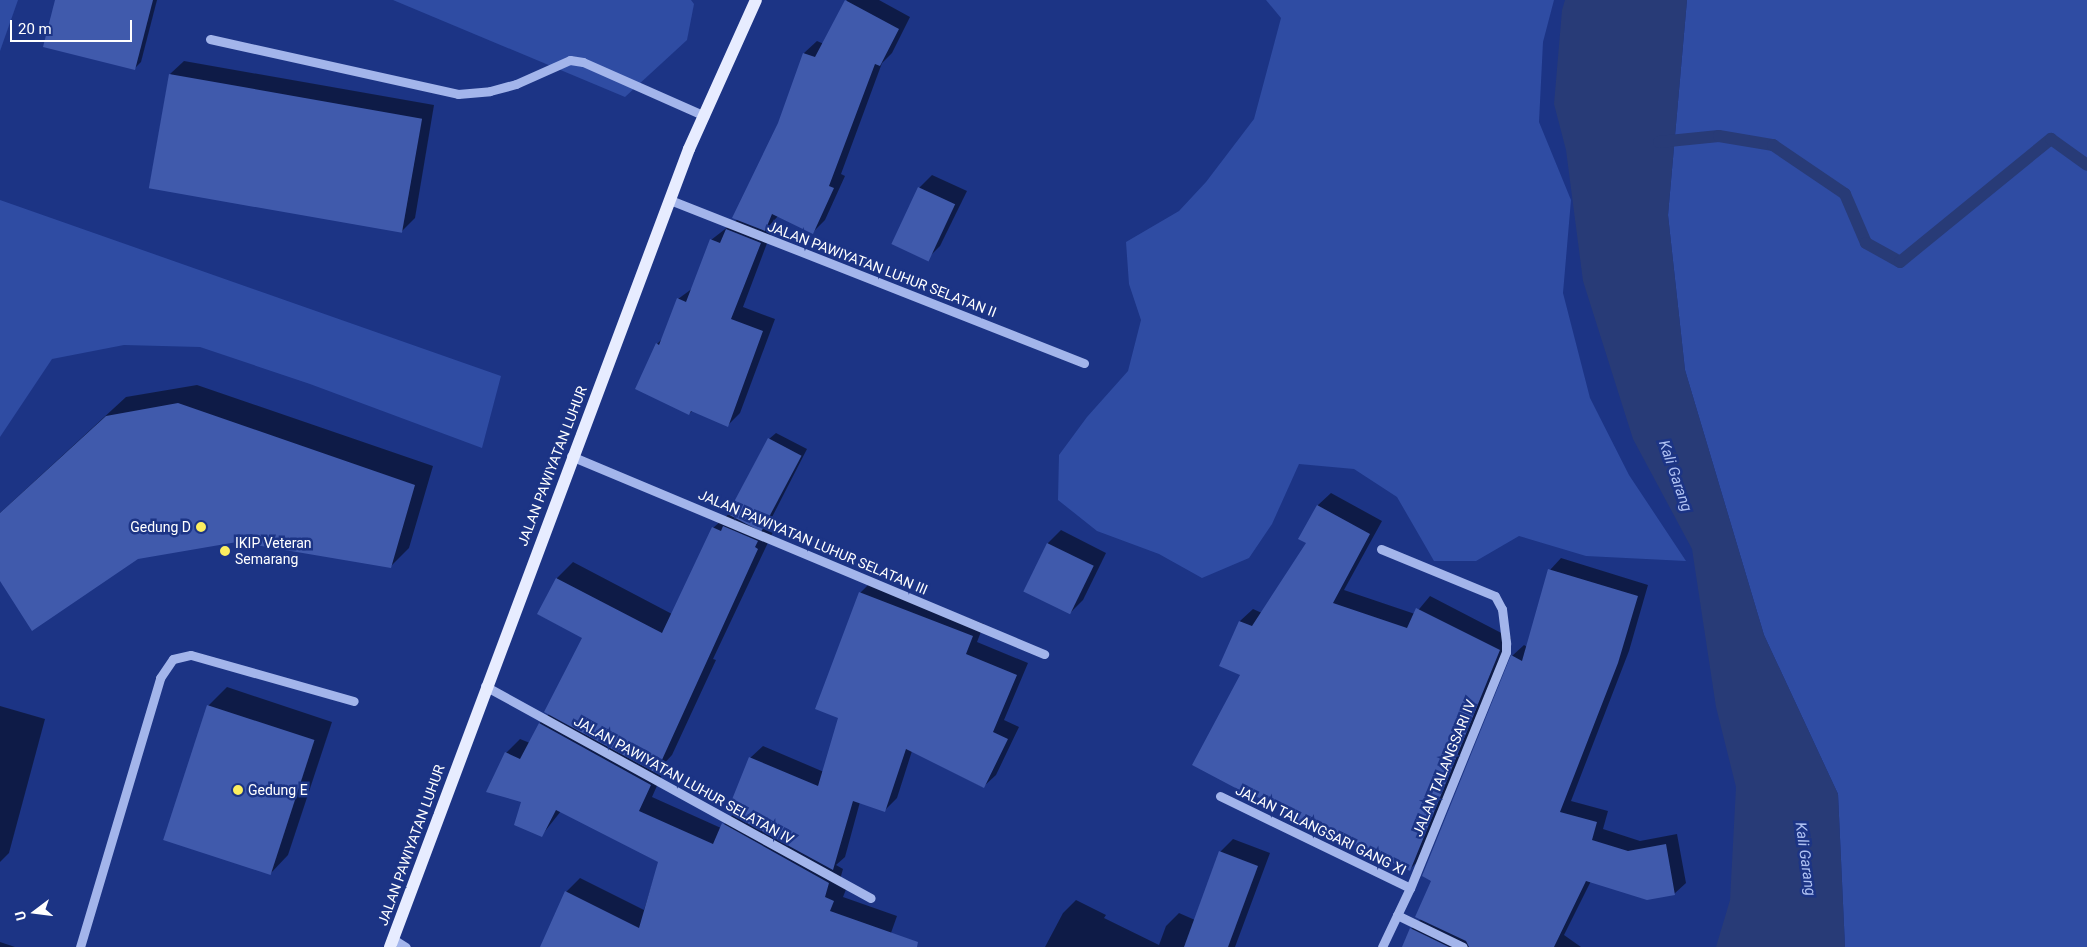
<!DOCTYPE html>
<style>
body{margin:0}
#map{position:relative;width:2087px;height:947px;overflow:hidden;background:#1c3485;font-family:Roboto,sans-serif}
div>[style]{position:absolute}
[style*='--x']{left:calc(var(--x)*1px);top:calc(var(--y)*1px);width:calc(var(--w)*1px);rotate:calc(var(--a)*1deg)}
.green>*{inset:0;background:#2f4ca3}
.water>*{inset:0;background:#283b77}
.shadow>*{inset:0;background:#0007}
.stream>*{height:12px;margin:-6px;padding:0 6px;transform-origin:6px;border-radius:6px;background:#283b77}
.building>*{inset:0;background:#405aac;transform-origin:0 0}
.minor>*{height:9px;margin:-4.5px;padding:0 4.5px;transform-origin:4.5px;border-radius:4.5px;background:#a3b5eb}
.major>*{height:12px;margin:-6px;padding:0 6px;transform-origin:6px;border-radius:6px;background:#e7ecff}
.dots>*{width:14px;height:14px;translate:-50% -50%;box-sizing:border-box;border:2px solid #1c3485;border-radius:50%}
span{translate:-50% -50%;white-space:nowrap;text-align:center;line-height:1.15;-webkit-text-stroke:5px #1c3485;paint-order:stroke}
.street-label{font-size:14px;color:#fff}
.poi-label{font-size:14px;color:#fff}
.right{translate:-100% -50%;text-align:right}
.left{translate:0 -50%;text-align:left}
.water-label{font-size:15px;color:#aec0f2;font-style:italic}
.north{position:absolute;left:10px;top:887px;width:50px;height:50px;-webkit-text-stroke:4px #1c3485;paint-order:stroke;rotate:255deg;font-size:14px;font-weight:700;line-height:20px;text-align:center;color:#fff}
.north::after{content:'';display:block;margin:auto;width:18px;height:22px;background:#fff;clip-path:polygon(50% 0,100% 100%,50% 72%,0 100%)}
.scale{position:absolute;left:10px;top:20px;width:122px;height:22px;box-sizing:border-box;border:2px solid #fff;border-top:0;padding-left:6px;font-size:15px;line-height:18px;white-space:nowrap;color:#fff;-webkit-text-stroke:4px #1c3485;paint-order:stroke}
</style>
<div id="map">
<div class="green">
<i style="clip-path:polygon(0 0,18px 0,0 51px)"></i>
<i style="clip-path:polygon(393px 0,691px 0,694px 4px,687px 40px,625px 97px)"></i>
<i style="clip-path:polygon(1266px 0,1554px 0,1543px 42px,1539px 122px,1571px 200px,1563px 293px,1590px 398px,1629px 475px,1686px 561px,1586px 556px,1519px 536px,1476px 561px,1434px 561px,1397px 497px,1354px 469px,1299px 464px,1272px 524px,1249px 558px,1202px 578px,1159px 554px,1097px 531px,1058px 500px,1059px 455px,1087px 417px,1128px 371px,1141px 320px,1129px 284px,1126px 242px,1179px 211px,1206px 182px,1254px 119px,1281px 18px)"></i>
<i style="clip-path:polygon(1687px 0,2087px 0,2087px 947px,1845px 947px,1838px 794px,1764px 635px,1685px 370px,1668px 215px)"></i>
<i style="clip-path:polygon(0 200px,501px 376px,482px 448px,310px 384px,200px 347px,124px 345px,52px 359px,0 437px)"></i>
</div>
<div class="water">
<i style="clip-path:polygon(1565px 0,1687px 0,1668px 215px,1685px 370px,1764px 635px,1838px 794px,1845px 947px,1716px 947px,1730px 900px,1736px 787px,1716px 707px,1692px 549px,1633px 439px,1583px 281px,1566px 150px,1554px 104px,1562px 10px)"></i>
</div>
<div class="shadow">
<i style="clip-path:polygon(56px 0,157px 0,141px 62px,134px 69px)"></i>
<i style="clip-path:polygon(847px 0,879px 0,910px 17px,892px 53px,882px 63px,841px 174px,845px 176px,825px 220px,813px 232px,778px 216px,767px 228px,772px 230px,743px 307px,775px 319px,740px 413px,728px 425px,693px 410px,689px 414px,657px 344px,664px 337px,678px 299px,693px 288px,711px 240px,738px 219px,779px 123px,804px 53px,817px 41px,824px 44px)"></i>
<i style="clip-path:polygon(184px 61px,434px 105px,415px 218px,402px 231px,170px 74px)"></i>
<i style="clip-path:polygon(932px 175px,967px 191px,940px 246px,927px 259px,893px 243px,919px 188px)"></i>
<i style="clip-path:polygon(197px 385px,433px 466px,409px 548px,390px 567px,237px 541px,0 578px,0 513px,126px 397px)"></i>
<i style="clip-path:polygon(776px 433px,807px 449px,769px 523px,773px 525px,770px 531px,773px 532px,713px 659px,716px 660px,672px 755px,660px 768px,664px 770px,652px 797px,721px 828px,733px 814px,750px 758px,763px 746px,824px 772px,839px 717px,860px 593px,872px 581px,984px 624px,977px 642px,1028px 663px,1004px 720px,1019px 727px,996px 775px,983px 787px,912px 751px,897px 798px,885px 810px,860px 802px,845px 857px,836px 865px,843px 869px,839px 883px,847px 887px,843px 897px,897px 916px,886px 947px,543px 947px,566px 892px,580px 878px,644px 910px,659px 862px,561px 811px,542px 835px,523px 802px,506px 753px,520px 739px,530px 743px,540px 723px,550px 713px,584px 638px,538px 614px,557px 578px,573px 562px,672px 614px,713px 528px,731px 512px,769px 439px)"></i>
<i style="clip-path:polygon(1331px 493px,1382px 521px,1344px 590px,1415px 614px,1430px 596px,1511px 638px,1422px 857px,1410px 869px,1295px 809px,1241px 675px,1221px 666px,1240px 621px,1253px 609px,1262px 613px,1308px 543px,1300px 538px,1318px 505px)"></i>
<i style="clip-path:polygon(1061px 530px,1106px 553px,1083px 600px,1070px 613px,1025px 590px,1048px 543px)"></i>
<i style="clip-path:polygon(1561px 558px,1648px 585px,1629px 651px,1571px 801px,1608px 811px,1603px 829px,1640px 841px,1677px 834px,1686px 883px,1674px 894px,1591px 881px,1564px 935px,1581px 947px,1403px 947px,1411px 929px,1421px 919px,1512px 656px,1524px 645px,1527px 647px,1550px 570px)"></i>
<i style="clip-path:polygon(227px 687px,332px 722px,288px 855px,270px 874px,208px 706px)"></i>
<i style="clip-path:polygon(0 706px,45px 719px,9px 853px,0 862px)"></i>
<i style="clip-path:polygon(1233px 839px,1270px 853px,1235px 947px,1045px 947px,1063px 913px,1076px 900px,1106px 915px,1104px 918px,1159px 945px,1166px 926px,1179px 913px,1195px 920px,1220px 852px)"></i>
<i style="clip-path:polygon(0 942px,15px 947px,0 947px)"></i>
</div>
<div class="stream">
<i style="--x:1659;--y:142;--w:60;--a:-5.7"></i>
<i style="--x:1719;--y:136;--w:55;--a:9.5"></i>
<i style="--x:1773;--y:145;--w:87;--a:34.2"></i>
<i style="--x:1845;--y:194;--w:53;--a:66.8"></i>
<i style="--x:1866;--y:243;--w:39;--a:29"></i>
<i style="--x:1900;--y:262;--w:195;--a:-39.2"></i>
<i style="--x:2051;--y:139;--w:44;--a:35.8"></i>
</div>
<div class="building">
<i style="clip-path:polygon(55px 0,153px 0,135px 70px,43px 47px)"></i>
<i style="clip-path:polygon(845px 0,899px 29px,880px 66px,875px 64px,829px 186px,834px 188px,813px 234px,772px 214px,765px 231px,732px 218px,778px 123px,803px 53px,815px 57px)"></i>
<i style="left:169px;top:74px;width:257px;height:116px;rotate:10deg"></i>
<i style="left:918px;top:187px;width:41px;height:63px;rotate:25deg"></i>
<i style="clip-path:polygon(726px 229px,761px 243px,731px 319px,763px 331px,728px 427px,691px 411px,689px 415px,635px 389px,656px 343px,659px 345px,677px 298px,686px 302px,710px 239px,720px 243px)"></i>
<i style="clip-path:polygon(178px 403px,415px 485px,391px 568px,237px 542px,138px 559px,32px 631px,0 581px,0 513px,106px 416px)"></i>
<i style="left:768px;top:438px;width:38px;height:86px;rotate:28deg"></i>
<i style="clip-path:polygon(1317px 505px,1370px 534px,1333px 603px,1407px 628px,1416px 608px,1500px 650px,1410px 871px,1340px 838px,1289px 820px,1293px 810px,1243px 792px,1192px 765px,1240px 675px,1219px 666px,1239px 621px,1252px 626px,1306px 543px,1298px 539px)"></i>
<i style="clip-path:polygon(723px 526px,758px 541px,755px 547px,758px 549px,656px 773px,544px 712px,582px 638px,537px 614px,556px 578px,662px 633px,712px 527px,721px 531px)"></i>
<i style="left:1047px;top:543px;width:52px;height:54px;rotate:26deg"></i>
<i style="clip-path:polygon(1548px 569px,1638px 596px,1618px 663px,1560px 812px,1597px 822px,1592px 840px,1628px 851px,1666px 844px,1675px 895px,1647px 900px,1586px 881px,1554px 947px,1469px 947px,1466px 941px,1415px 917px,1431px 881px,1422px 876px,1511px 655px,1522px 661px)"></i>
<i style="clip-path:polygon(859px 592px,973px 636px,966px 654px,1017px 675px,993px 732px,1008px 739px,984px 788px,906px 749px,885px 812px,853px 801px,833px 870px,727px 812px,749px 757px,818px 786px,838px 718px,815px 709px)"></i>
<i style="left:207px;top:705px;width:113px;height:142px;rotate:18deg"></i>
<i style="clip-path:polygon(539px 723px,651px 785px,639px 811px,713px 844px,722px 823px,829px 883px,825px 897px,834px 901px,830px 911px,918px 942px,917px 947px,540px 947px,565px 891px,639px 928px,658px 862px,556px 810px,542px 837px,514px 825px,521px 802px,486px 792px,505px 752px,520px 759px)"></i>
<i style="clip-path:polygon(1219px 851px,1258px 866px,1228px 947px,1184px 947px)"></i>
<i style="clip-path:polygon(1410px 928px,1449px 947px,1402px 947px)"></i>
</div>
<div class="minor">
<i style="--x:210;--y:39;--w:254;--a:12.5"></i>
<i style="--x:458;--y:94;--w:32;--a:-5"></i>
<i style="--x:490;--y:91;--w:27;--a:-15"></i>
<i style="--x:516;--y:84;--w:59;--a:-24"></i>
<i style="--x:570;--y:60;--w:13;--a:9"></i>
<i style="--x:583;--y:62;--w:133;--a:23.9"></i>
<i style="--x:670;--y:200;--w:445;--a:21.5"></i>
<i style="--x:571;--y:456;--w:513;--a:22.71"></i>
<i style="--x:1381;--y:549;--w:123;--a:22.4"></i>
<i style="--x:1495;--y:596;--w:15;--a:62"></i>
<i style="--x:1502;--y:609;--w:35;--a:83"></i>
<i style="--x:1506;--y:644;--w:8;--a:90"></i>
<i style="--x:1506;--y:652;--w:255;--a:112.1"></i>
<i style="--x:1410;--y:888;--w:65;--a:115.4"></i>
<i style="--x:485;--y:686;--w:440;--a:28.8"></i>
<i style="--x:1220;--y:796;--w:211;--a:25.8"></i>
<i style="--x:1397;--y:915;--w:73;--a:25.9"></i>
<i style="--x:393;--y:939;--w:15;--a:32"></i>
<i style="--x:80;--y:947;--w:281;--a:-73.4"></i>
<i style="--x:160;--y:678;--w:23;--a:-56"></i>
<i style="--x:173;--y:659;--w:18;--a:-13"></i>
<i style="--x:191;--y:655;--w:169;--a:15.8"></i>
</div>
<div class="major">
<i style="--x:390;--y:947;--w:852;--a:-69.46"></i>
<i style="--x:689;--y:149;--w:163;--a:-65.8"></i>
</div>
<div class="dots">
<i style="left:201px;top:527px;background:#fcee60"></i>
<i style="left:225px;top:551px;background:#fcee60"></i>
<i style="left:238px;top:790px;background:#fcee60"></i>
</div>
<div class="street-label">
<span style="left:882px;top:269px;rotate:21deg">JALAN PAWIYATAN LUHUR SELATAN II</span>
<span style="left:552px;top:466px;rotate:-69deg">JALAN PAWIYATAN LUHUR</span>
<span style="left:813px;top:542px;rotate:23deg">JALAN PAWIYATAN LUHUR SELATAN III</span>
<span style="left:1444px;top:768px;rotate:-68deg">JALAN TALANGSARI IV</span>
<span style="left:684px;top:780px;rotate:29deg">JALAN PAWIYATAN LUHUR SELATAN IV</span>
<span style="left:1321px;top:830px;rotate:26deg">JALAN TALANGSARI GANG XI</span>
<span style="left:411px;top:845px;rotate:-70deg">JALAN PAWIYATAN LUHUR</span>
</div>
<div class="poi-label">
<span class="right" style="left:191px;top:527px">Gedung D</span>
<span class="left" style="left:235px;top:551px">IKIP Veteran<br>Semarang</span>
<span class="left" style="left:248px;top:790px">Gedung E</span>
</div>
<div class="water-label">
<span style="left:1675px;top:476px;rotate:71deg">Kali Garang</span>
<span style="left:1805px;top:859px;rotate:82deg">Kali Garang</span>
</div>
<div class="north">U</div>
<div class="scale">20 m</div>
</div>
